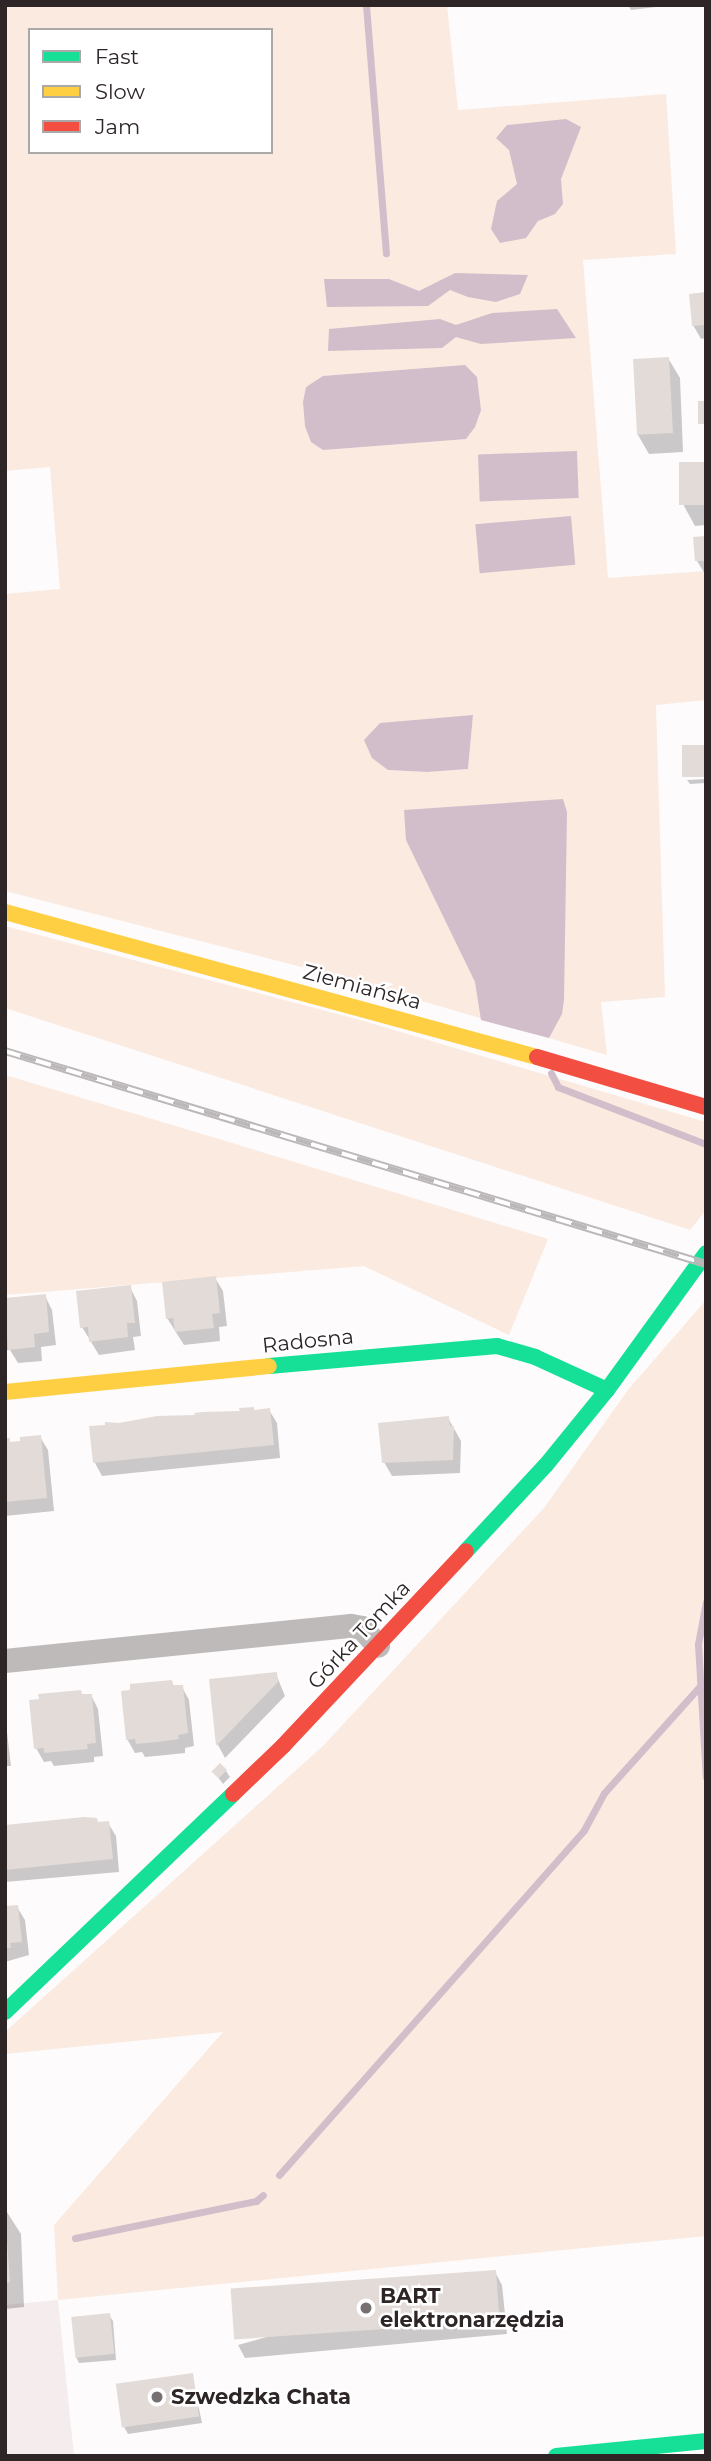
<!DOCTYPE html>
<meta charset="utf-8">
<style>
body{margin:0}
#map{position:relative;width:711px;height:2461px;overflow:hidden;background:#fdfbfb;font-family:Montserrat,sans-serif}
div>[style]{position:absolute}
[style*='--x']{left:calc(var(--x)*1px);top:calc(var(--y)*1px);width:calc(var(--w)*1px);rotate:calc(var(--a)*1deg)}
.built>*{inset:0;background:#f4eced}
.green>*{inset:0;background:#fbeae0}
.water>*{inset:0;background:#d2bdcb;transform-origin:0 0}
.shadow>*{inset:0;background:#0003}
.stream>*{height:7px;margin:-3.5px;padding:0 3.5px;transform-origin:3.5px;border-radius:3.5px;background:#d2bdcb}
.building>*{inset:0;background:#e3dbd8;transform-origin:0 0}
.street>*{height:24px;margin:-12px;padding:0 12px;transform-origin:12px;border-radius:12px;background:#bebaba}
.fast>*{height:16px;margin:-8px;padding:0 8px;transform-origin:8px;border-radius:8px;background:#16e098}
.slow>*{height:16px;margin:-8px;padding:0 8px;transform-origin:8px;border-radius:8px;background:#ffcf43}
.jam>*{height:16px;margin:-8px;padding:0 8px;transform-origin:8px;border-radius:8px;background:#f24e42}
.rail>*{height:8px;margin-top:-4px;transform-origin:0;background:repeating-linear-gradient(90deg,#fff 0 16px,#bcb8b9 0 32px);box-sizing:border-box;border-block:2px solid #bcb8b9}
.dots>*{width:19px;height:19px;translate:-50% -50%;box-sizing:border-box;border:4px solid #fff;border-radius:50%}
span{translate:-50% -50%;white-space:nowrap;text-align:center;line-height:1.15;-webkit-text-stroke:5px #fff;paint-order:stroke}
.street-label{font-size:21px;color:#2e2526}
.poi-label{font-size:21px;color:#2e2526;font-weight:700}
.left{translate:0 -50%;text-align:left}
.frame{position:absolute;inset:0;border:7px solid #2e2526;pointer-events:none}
.legend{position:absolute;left:28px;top:28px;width:245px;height:126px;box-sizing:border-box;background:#fff;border:2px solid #aba8a8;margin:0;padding:9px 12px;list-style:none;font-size:21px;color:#2e2526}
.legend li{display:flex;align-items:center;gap:14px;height:35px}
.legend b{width:35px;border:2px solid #aba8a8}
</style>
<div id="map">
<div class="built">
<i style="clip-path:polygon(58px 2300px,74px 2456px,5px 2456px,5px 2305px)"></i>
</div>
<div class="green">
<i style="clip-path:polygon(evenodd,5px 5px,447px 5px,458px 110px,666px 94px,676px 254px,583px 260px,608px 578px,706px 571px,706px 700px,656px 705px,665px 997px,601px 1002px,607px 1055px,329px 974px,5px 891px,5px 594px,60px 589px,50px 467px,5px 471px,5px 5px,30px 30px,271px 30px,271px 152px,30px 152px,30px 30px,5px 5px,473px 716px,468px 769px,427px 772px,388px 770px,473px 716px)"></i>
<i style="clip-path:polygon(5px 926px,360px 1020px,706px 1122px,706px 1210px,690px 1230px,5px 1008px)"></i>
<i style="clip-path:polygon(5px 1075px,179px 1127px,548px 1239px,509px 1335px,364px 1266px,5px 1295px)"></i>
<i style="clip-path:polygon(706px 1300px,706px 2236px,58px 2300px,54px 2225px,223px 2032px,5px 2054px,5px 2032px,323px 1746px,544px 1508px,628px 1390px)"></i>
</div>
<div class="water">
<i style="clip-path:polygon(566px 119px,581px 127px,561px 179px,563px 204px,555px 214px,538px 221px,526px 238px,500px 243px,491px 229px,497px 201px,517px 184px,509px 150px,496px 138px,507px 125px)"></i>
<i style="clip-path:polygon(455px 273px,528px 275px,520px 294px,496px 302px,468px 297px,450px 290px,428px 306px,327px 307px,324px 279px,389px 279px,419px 291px)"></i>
<i style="clip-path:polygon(557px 309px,576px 338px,481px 344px,456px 337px,442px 348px,328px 351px,329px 329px,440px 319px,456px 325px,492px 313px)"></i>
<i style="clip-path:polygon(465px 365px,477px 377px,481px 410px,475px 427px,466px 439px,323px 450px,311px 442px,305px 426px,303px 402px,306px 387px,323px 376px)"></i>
<i style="left:577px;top:451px;width:47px;height:99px;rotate:88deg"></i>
<i style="left:571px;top:516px;width:49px;height:96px;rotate:85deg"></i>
<i style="clip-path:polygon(473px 715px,468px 769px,427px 772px,388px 770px,372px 758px,364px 740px,380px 723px)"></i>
<i style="clip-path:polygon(563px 799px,567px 812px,564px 1000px,562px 1014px,549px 1038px,481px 1020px,475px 982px,406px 840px,404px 810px)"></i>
</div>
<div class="shadow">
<i style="clip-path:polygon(628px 5px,673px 5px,631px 10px)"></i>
<i style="clip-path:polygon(706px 294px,706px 338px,701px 339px,693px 325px)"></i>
<i style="clip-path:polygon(668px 358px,680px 378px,683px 452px,649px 454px,638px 435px)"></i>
<i style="clip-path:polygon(706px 464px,706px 525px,695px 526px,684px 506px)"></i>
<i style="clip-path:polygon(706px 538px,706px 574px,705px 574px,697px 561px)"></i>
<i style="clip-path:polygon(706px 779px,706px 783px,690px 784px,687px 780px)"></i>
<i style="clip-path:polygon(215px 1278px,223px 1291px,227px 1326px,219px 1327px,220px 1341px,184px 1345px,167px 1318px)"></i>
<i style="clip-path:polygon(130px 1287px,137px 1301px,141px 1336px,133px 1337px,135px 1350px,99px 1355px,82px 1327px)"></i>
<i style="clip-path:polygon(45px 1296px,52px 1310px,56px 1345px,41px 1347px,42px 1361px,18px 1363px,10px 1350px,5px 1350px,5px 1300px)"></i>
<i style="clip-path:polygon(269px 1410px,277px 1423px,280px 1458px,102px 1476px,95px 1463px,119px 1425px)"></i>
<i style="clip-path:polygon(448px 1418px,461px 1441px,460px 1473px,392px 1476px,384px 1462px)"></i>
<i style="clip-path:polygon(40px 1437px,48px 1450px,54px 1511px,5px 1516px,5px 1440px,11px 1444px)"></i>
<i style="clip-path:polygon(276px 1674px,285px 1696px,225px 1758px,218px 1745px,211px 1681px)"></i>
<i style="clip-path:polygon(172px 1682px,174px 1687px,182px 1687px,189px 1700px,194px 1746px,185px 1748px,185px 1753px,166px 1755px,145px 1757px,142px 1752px,135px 1753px,127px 1739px)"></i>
<i style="clip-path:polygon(91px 1695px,98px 1709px,103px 1756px,94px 1757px,94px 1762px,54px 1766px,51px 1761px,44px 1762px,36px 1748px,41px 1701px)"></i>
<i style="clip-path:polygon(5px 1715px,11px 1766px,5px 1766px)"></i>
<i style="clip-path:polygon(226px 1771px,230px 1777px,223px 1784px,214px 1772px)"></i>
<i style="clip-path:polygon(108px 1823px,116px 1836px,119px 1872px,5px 1882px,5px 1828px)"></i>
<i style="clip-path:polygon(17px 1907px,25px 1920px,29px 1955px,5px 1962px,5px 1908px)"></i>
<i style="clip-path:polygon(5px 2209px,21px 2234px,24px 2307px,5px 2309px)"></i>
<i style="clip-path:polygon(495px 2272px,502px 2285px,507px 2334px,245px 2358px,238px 2345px)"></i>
<i style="clip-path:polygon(109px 2315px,113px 2321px,116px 2360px,79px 2363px,76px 2357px)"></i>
<i style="clip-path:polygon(192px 2375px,202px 2423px,128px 2434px,124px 2427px)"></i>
</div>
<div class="stream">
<i style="--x:366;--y:5;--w:249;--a:85.4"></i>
<i style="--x:551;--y:1073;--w:16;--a:63"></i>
<i style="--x:558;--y:1087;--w:159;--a:21.1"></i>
<i style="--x:706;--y:1602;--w:43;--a:100.8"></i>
<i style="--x:698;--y:1644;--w:133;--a:86.6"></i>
<i style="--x:279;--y:2175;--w:460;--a:-48.5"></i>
<i style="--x:584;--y:1830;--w:42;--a:-61.6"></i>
<i style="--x:604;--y:1793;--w:145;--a:-48.1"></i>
<i style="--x:75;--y:2238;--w:185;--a:-11.6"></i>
<i style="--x:256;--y:2201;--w:9;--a:-41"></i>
</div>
<div class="building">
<i style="clip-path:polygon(706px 292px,706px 325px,692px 326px,689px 294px)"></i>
<i style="left:669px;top:357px;width:76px;height:36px;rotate:87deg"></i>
<i style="left:698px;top:401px;width:8px;height:23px"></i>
<i style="left:706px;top:462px;width:43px;height:27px;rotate:90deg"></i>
<i style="clip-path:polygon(706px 536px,706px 561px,695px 561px,693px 537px)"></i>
<i style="left:706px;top:745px;width:32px;height:24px;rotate:90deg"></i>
<i style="clip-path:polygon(216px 1276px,220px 1313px,212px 1314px,214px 1328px,175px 1332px,173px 1318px,166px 1319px,162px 1282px)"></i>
<i style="clip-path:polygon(131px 1285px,135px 1323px,127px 1323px,128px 1337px,89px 1342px,88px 1327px,80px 1328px,76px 1291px)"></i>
<i style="clip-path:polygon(46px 1294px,49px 1332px,34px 1334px,35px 1347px,8px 1350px,5px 1298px)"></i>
<i style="clip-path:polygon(254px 1407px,254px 1410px,270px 1408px,274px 1445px,93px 1463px,89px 1426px,105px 1425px,105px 1422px,119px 1423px,157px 1416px,195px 1415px,194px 1413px,202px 1412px,240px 1411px,239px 1408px)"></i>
<i style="clip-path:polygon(449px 1416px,450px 1426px,454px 1426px,453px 1460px,382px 1463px,378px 1423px)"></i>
<i style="clip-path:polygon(41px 1435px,47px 1498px,5px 1502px,5px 1438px,10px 1438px,10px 1442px,20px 1441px,20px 1437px)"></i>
<i style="clip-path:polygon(277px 1672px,278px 1682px,216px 1746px,209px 1679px)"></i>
<i style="clip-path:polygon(172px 1680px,173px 1685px,183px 1685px,188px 1733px,178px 1735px,179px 1739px,157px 1742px,136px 1744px,135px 1739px,126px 1740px,121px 1691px,130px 1690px,130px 1684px)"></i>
<i style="clip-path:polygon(81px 1690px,82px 1694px,92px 1694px,96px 1743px,87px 1744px,88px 1749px,44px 1753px,44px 1748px,34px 1749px,29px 1700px,39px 1699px,38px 1694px)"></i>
<i style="left:220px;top:1763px;width:10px;height:12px;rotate:45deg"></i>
<i style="clip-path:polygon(84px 1817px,97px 1818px,98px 1822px,109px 1821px,113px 1859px,5px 1870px,5px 1825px)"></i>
<i style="clip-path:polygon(18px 1905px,22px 1942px,10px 1943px,11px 1948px,5px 1948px,5px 1906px)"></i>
<i style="clip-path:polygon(5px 2212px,10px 2282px,5px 2283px)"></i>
<i style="left:496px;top:2270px;width:51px;height:266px;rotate:86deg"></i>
<i style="left:110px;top:2313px;width:41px;height:39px;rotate:84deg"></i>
<i style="left:193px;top:2373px;width:44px;height:78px;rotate:82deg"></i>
</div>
<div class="street">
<i style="--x:5;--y:1661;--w:348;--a:-5.8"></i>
<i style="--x:351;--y:1626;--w:11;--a:10"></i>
<i style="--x:362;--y:1628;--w:24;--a:48"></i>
</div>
<div class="fast">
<i style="--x:269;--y:1366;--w:229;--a:-5"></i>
<i style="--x:497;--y:1346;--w:40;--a:16"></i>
<i style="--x:535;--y:1357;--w:79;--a:24.6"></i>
<i style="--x:466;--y:1551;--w:117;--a:-47.1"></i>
<i style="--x:546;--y:1465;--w:97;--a:-50.9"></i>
<i style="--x:607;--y:1390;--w:169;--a:-54.1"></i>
<i style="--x:5;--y:2012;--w:315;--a:-43.7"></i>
<i style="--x:556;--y:2456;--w:151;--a:-5.7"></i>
</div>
<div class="slow">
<i style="--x:5;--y:912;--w:551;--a:15.25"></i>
<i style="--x:5;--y:1392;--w:265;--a:-5.6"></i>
</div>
<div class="jam">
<i style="--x:537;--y:1057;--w:176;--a:16.5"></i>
<i style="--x:233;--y:1794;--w:69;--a:-43.8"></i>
<i style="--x:283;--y:1746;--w:267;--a:-46.8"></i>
</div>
<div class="rail">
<i style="--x:5;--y:1051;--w:733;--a:16.9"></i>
</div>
<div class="dots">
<i style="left:366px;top:2308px;background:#767071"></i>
<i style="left:157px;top:2397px;background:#767071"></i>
</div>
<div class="street-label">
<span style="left:362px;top:987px;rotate:15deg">Ziemiańska</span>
<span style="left:308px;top:1341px;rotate:-6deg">Radosna</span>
<span style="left:359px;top:1635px;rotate:-47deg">Górka Tomka</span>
</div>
<div class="poi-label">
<span class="left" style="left:380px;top:2308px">BART<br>elektronarzędzia</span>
<span class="left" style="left:171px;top:2397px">Szwedzka Chata</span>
</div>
<div class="frame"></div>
<ul class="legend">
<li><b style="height:9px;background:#16e098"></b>Fast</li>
<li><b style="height:9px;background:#ffcf43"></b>Slow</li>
<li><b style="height:9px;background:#f24e42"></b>Jam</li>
</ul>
</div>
